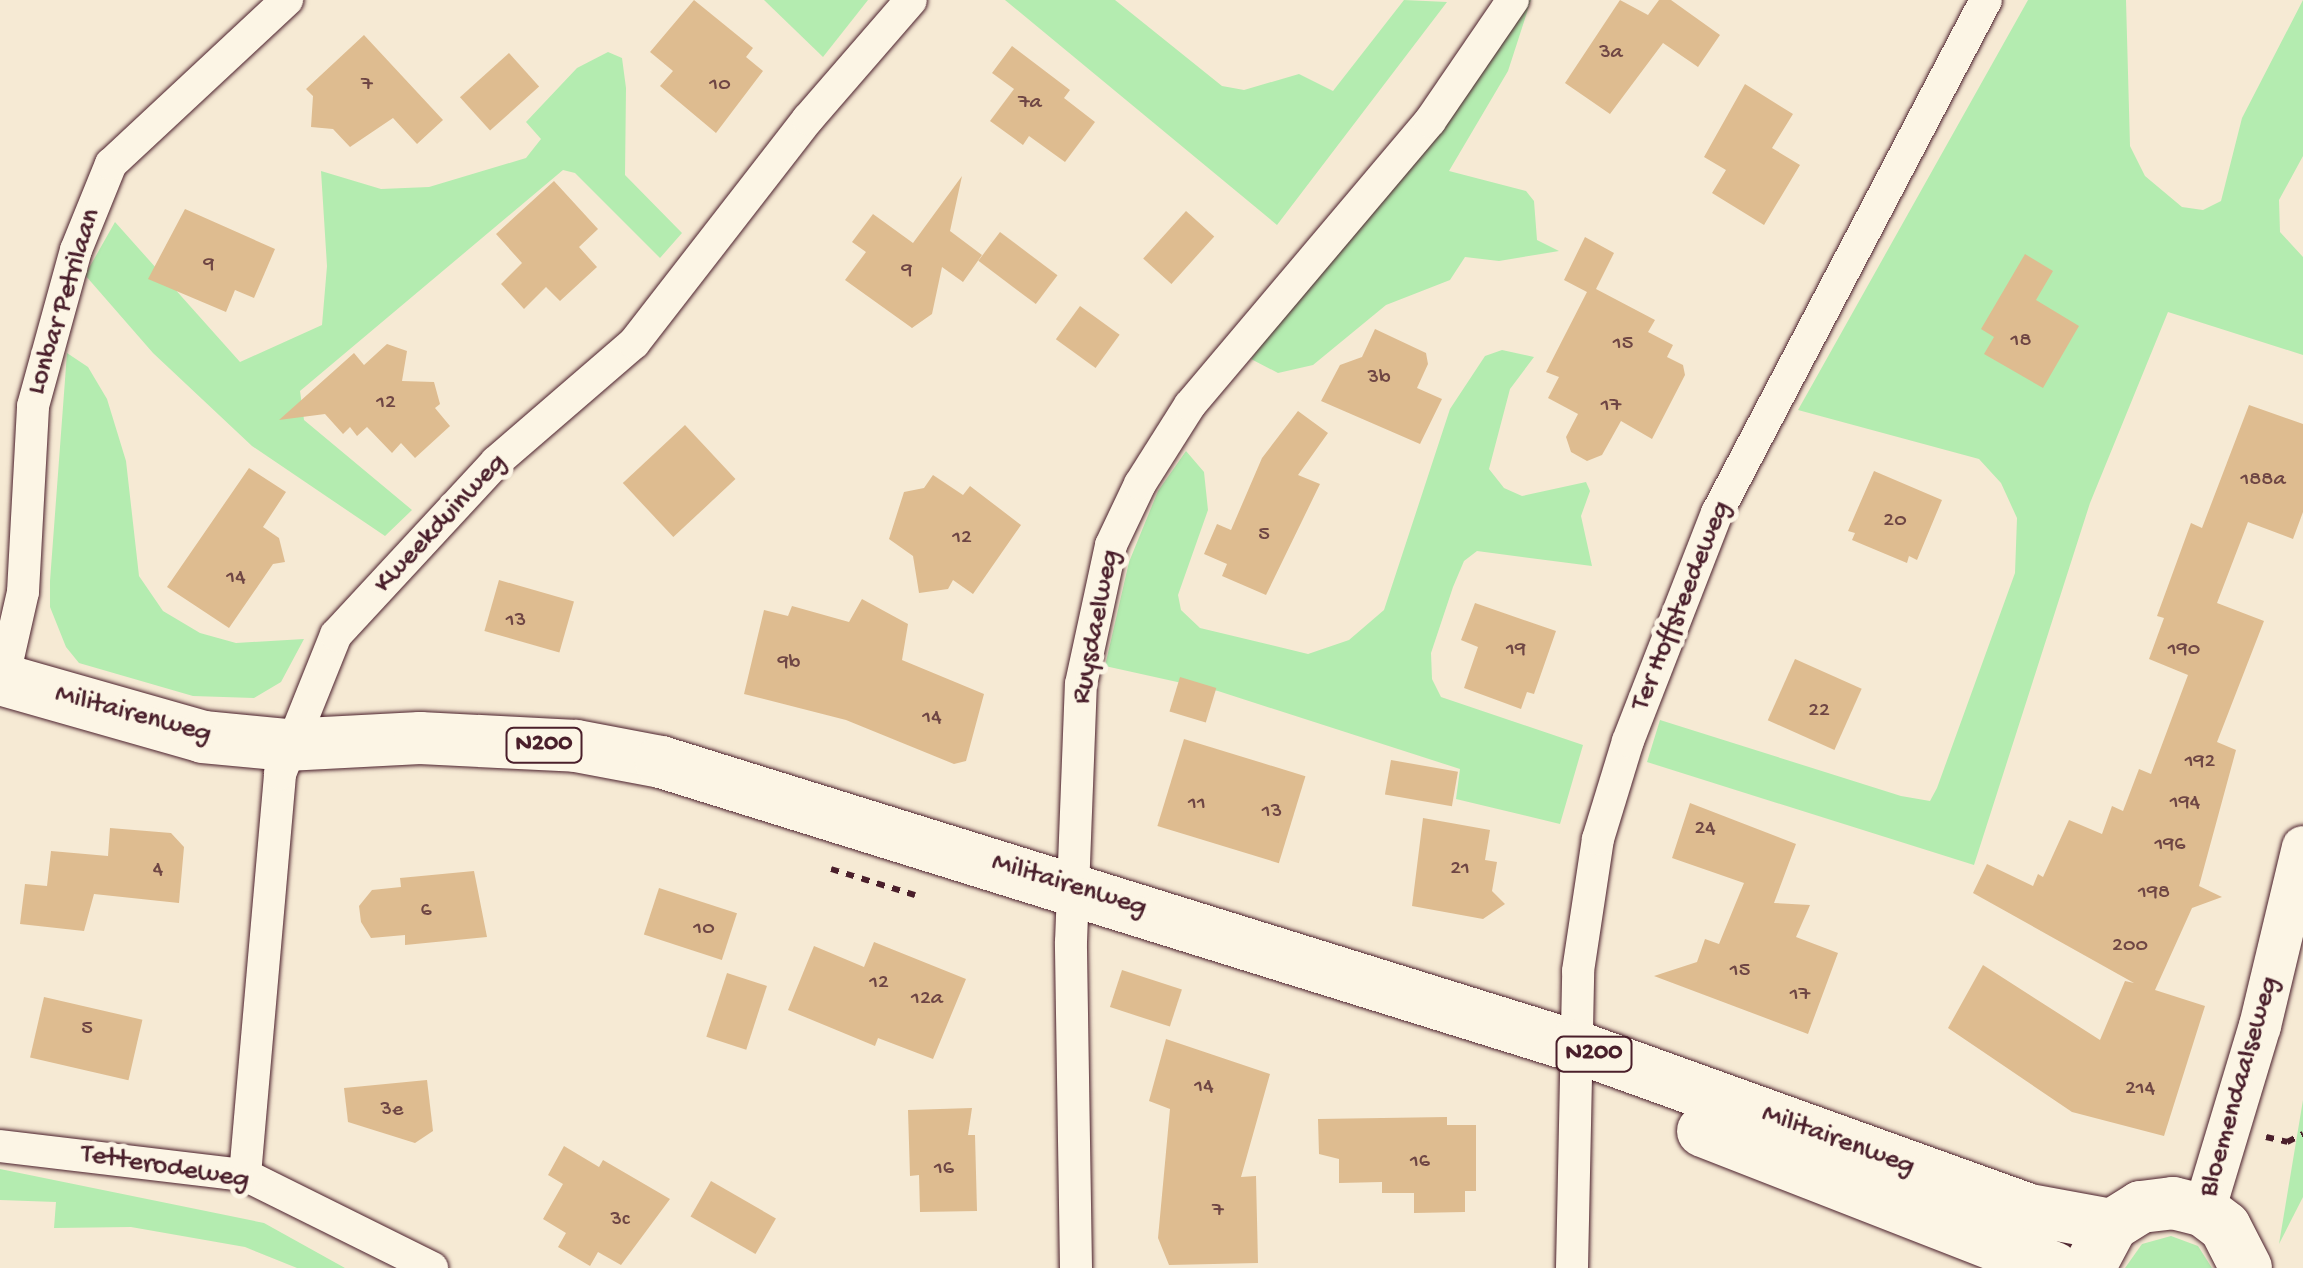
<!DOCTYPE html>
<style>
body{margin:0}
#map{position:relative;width:2303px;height:1268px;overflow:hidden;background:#f6ead4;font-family:"Gochi Hand",sans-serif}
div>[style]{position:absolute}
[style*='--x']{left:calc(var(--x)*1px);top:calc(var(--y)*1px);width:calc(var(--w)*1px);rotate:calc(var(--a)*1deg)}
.green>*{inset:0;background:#b4ecb0}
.building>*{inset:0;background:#debc90;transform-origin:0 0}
.path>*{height:6px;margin-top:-3px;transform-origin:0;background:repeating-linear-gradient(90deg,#4a1f2b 0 8px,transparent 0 16px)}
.roads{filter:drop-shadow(0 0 2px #4a1f2b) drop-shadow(0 0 2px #4a1f2b)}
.minor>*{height:32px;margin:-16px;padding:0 16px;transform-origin:16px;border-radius:16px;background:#fcf5e5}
.tertiary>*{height:42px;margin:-21px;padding:0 21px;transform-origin:21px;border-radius:21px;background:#fcf5e5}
.primary>*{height:52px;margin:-26px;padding:0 26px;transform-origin:26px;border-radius:26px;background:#fcf5e5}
span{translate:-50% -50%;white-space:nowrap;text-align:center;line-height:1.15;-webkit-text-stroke:10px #fcf5e5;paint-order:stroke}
.number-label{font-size:22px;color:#6f4644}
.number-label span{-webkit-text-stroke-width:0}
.shield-label span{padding:2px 8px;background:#fcf5e5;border:2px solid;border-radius:8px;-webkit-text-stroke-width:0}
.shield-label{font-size:25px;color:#4a1f2b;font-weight:700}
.street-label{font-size:28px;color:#4a1f2b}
</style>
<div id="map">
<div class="green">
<i style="clip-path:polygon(764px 0,868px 0,823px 57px)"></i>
<i style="clip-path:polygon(1005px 0,1115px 0,1222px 86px,1244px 90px,1299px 74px,1333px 91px,1404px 0,1447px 2px,1277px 225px)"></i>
<i style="clip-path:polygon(1516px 0,1531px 0,1508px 71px,1449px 171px,1526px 191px,1534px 201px,1537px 240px,1559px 251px,1499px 261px,1465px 257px,1450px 280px,1386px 305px,1313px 365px,1278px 373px,1251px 359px)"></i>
<i style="clip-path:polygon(2028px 0,2126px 0,2130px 146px,2145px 176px,2182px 207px,2203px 210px,2221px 201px,2242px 118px,2303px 0,2303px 156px,2279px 200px,2280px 232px,2303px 257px,2303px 355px,2168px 312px,2090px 503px,1974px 865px,1647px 762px,1660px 720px,1901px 796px,1930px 801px,1937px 788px,2015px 573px,2017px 518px,2001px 483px,1979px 459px,1798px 410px)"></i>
<i style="clip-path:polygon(608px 52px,622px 58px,626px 88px,625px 175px,682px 233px,660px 258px,575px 173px,563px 170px,300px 391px,304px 420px,412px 510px,385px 536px,252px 446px,153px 353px,85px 275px,115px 222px,240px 362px,322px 325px,327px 266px,321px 171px,381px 189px,429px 187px,526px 158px,541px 139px,526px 122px,577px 68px)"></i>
<i style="clip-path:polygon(1502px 350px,1534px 357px,1510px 389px,1489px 469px,1504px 488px,1522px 496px,1586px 482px,1590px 491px,1581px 516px,1592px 566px,1477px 551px,1464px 561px,1453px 587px,1431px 653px,1432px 679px,1441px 697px,1583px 745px,1560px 824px,1456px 799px,1460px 769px,1218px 691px,1105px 666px,1129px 562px,1158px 491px,1186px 451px,1204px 472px,1208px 510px,1178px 595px,1181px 610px,1200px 628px,1308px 654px,1349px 640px,1384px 610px,1450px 409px,1485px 356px)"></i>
<i style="clip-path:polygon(67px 353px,88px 367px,107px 399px,126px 461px,139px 576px,163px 611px,200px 633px,236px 643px,304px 639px,281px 682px,254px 698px,193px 696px,79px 663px,66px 647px,50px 607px,50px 581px)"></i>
<i style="clip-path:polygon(2303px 1100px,2303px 1197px,2279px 1244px)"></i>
<i style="clip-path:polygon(0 1169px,264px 1223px,345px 1268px,297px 1268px,245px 1247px,131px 1227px,54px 1228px,56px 1202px,0 1200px)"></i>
<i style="clip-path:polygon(2171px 1236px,2198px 1246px,2212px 1268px,2125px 1268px,2142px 1244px)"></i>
</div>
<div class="building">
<i style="clip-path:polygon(694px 0,753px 48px,746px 57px,763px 71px,716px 133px,660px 86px,673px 71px,650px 52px)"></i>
<i style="clip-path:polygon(1620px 0,1648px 15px,1659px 0,1671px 0,1720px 35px,1698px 67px,1663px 43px,1610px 114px,1565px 83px)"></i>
<i style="clip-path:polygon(364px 35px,443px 120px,417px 144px,393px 118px,350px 147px,333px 129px,311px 127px,313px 96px,306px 89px)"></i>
<i style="clip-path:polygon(1012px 46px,1070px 90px,1064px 98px,1095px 122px,1065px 162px,1029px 136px,1023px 145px,990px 121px,1014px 89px,992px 73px)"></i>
<i style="left:509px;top:53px;width:45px;height:66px;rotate:48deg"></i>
<i style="clip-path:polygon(1745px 84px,1793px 114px,1772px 148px,1800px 165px,1764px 225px,1712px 193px,1726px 170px,1704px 157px)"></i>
<i style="clip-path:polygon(962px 176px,950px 231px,982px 255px,963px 282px,942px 267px,932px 314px,912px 328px,845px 280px,866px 252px,852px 242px,873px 214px,913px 243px)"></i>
<i style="clip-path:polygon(554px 181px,598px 229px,579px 247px,597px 267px,560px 301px,546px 287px,524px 309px,501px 284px,522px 263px,496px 234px)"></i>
<i style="clip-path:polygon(185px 209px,275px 249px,254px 298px,235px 290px,226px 312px,148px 279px)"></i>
<i style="left:1186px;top:211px;width:38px;height:64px;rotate:42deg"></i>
<i style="left:1000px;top:232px;width:72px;height:36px;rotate:37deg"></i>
<i style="clip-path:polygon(1585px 237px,1614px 253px,1596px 289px,1655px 320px,1648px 332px,1673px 345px,1667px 357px,1683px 365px,1685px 375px,1652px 439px,1621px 421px,1602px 455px,1587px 461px,1571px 452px,1566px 437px,1578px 414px,1548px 398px,1559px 377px,1546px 372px,1587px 292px,1564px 280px)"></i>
<i style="clip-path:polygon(2025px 254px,2053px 271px,2036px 300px,2079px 326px,2043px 388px,1984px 354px,1994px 337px,1981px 329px)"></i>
<i style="left:1080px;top:306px;width:49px;height:41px;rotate:36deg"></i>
<i style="clip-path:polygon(1375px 329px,1426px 353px,1428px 364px,1417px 388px,1442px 399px,1420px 444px,1321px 401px,1340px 365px,1362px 357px)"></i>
<i style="clip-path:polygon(387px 344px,407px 351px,402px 381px,434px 382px,440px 404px,435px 408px,450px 426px,415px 458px,401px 443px,392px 453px,367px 427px,357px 436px,350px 427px,343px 434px,325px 414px,279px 420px,354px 353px,364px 365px)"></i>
<i style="clip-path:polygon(2249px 405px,2303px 424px,2303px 512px,2293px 539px,2248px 522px,2217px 603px,2264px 621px,2217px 742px,2236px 750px,2199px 886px,2222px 897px,2192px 908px,2155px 990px,2205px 1006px,2164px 1136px,2072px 1112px,1948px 1028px,1983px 965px,2100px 1040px,2125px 981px,2134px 983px,1973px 893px,1987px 864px,2033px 886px,2038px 874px,2043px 877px,2069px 820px,2102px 834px,2112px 806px,2123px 811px,2139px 769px,2151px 774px,2188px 675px,2149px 659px,2164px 618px,2157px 616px,2191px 523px,2202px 528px)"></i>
<i style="clip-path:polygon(1298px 411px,1328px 433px,1298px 475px,1320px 484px,1266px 595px,1222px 576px,1227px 564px,1204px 554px,1217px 524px,1231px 530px,1262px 458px)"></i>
<i style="left:685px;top:425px;width:74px;height:85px;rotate:47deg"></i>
<i style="clip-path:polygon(249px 468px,286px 492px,263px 527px,279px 538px,285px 562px,273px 564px,229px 628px,167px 587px)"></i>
<i style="clip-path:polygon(1874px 471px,1942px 500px,1917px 560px,1909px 556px,1907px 563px,1852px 540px,1855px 533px,1848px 531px)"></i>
<i style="clip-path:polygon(933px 475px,963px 495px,970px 486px,1021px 525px,973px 594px,953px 580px,948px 589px,919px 593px,913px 556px,889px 539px,904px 492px,924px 488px)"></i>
<i style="left:499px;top:580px;width:78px;height:53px;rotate:16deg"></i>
<i style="clip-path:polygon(862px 599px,908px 624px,902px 660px,984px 694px,966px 761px,954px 764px,846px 720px,744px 694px,764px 610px,788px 616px,792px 606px,849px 622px)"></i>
<i style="clip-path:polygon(1475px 603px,1556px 631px,1534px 694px,1527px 692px,1521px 709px,1464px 688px,1478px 647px,1461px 640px)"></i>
<i style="left:1795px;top:659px;width:73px;height:67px;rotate:24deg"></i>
<i style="left:1180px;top:677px;width:38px;height:36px;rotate:17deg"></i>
<i style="left:1184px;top:739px;width:127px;height:91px;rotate:17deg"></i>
<i style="left:1391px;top:760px;width:68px;height:35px;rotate:10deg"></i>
<i style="clip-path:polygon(1690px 803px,1796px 844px,1774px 903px,1810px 905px,1796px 937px,1838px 953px,1808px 1034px,1654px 976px,1697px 962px,1705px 939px,1719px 944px,1744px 883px,1672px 858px)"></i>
<i style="clip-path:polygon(1423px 818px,1490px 830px,1485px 860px,1497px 862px,1492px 891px,1505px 904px,1483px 919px,1412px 906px)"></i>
<i style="clip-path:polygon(110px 828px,171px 833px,184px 847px,179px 903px,94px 894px,84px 931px,20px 924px,25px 884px,47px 886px,51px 851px,108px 856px)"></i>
<i style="clip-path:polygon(474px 871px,487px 937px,405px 945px,405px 935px,371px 938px,361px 922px,359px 906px,372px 890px,401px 887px,400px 878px)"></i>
<i style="left:659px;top:888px;width:82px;height:49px;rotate:18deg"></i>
<i style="clip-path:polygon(874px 942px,966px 979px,933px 1059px,878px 1038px,875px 1046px,788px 1010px,814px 946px,864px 967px)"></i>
<i style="left:1122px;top:970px;width:63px;height:39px;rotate:18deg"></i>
<i style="left:727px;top:973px;width:42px;height:67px;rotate:18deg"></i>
<i style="left:44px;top:997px;width:101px;height:62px;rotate:13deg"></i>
<i style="clip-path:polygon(1166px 1039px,1270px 1074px,1241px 1177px,1256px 1176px,1258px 1263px,1169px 1265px,1158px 1238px,1170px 1109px,1149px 1101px)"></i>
<i style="clip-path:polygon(427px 1080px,433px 1131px,415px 1143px,348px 1122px,344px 1088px)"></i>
<i style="clip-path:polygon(972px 1108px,968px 1135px,975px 1135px,977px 1211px,920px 1212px,919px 1175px,910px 1176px,908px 1110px)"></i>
<i style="clip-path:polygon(1447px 1117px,1447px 1125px,1476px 1125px,1476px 1191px,1465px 1191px,1465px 1212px,1414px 1213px,1414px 1193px,1382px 1193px,1382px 1182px,1339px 1183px,1339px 1159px,1319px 1154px,1318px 1119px)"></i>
<i style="clip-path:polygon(564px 1146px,599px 1167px,603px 1160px,670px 1199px,621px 1265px,598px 1252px,590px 1266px,558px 1247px,566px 1233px,543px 1219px,563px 1184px,548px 1175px)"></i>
<i style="left:711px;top:1181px;width:75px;height:41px;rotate:30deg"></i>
</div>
<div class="path">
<i style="--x:831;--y:869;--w:88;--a:17.2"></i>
<i style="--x:2266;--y:1137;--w:22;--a:13"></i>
<i style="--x:2287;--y:1142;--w:18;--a:-27"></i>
</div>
<div class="roads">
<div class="minor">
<i style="--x:3;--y:680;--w:90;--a:-77.2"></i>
<i style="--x:23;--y:592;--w:186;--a:-86.9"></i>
<i style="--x:33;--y:406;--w:162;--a:-74.6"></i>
<i style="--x:76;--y:250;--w:93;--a:-67.9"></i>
<i style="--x:111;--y:164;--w:241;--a:-43"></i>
<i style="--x:0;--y:1146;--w:247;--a:6.8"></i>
<i style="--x:245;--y:1175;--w:209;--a:26.4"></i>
<i style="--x:245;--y:1175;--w:403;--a:-85"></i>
<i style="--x:280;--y:774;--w:150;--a:-68.1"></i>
<i style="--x:336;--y:635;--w:236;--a:-47.2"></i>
<i style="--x:496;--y:462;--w:182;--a:-40.8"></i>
<i style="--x:634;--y:343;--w:284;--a:-52.2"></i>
<i style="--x:808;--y:119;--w:157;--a:-49.1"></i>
<i style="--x:1076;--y:1268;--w:326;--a:-90.9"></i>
<i style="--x:1071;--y:942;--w:258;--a:-87.8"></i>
<i style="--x:1081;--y:684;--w:142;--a:-77.8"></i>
<i style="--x:1111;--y:545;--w:68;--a:-64.6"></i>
<i style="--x:1140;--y:484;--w:93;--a:-57.7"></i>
<i style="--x:1190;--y:405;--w:372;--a:-49.8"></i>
<i style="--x:1430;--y:121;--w:147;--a:-55.6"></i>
<i style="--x:1572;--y:1268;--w:297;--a:-88.8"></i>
<i style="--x:1578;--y:971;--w:134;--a:-81.4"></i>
<i style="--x:1598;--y:839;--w:102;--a:-73"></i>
<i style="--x:1628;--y:741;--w:245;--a:-68.7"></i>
<i style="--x:1717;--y:513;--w:579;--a:-62.33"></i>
</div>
<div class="tertiary">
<i style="--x:2204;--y:1211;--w:193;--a:-73.2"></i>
<i style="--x:2260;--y:1026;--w:184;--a:-76.5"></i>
</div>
<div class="primary">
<i style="--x:0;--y:679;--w:211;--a:15.9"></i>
<i style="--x:203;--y:737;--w:83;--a:5.5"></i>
<i style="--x:286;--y:745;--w:134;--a:-3"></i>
<i style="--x:420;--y:738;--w:156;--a:2.9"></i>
<i style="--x:576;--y:746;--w:86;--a:10.7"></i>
<i style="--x:661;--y:762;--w:956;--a:17.28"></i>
<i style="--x:1574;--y:1046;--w:485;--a:19.8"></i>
<i style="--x:2030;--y:1210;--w:83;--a:10.4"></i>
<i style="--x:1703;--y:1131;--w:377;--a:21.3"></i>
<i style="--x:2089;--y:1268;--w:49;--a:-61.9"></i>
<i style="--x:2112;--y:1225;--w:34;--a:-32"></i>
<i style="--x:2141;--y:1207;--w:32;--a:-7"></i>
<i style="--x:2173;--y:1203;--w:32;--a:14"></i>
<i style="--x:2204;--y:1211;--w:26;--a:37"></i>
<i style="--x:2225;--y:1227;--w:46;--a:62.9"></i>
</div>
</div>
<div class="number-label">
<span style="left:1611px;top:54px">3a</span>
<span style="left:367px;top:86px">7</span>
<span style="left:720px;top:86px">10</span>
<span style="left:1030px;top:104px">7a</span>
<span style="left:209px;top:266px">9</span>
<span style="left:907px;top:272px">9</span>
<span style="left:2021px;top:342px">18</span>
<span style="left:1623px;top:345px">15</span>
<span style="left:1379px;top:379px">3b</span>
<span style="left:386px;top:404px">12</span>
<span style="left:1611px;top:407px">17</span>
<span style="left:2263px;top:481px">188a</span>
<span style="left:1895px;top:522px">20</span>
<span style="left:1264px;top:536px">5</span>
<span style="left:962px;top:539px">12</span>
<span style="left:236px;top:579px">14</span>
<span style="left:516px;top:622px">13</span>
<span style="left:1516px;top:651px">19</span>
<span style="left:2184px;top:651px">190</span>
<span style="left:789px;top:664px">9b</span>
<span style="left:1819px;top:712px">22</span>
<span style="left:932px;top:719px">14</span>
<span style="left:2200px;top:763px">192</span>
<span style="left:2185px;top:804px">194</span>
<span style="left:1197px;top:805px">11</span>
<span style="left:1272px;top:813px">13</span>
<span style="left:1705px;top:830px">24</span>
<span style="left:2170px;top:846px">196</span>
<span style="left:1460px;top:870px">21</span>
<span style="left:158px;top:871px">4</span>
<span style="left:2154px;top:894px">198</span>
<span style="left:426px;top:912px">6</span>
<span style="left:704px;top:930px">10</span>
<span style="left:2130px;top:947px">200</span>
<span style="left:1740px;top:972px">15</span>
<span style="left:879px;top:984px">12</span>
<span style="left:1800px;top:996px">17</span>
<span style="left:927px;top:1000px">12a</span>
<span style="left:87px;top:1030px">5</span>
<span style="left:1204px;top:1088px">14</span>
<span style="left:2140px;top:1090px">214</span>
<span style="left:392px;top:1111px">3e</span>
<span style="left:1420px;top:1163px">16</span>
<span style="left:944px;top:1170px">16</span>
<span style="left:1218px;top:1212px">7</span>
<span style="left:620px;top:1221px">3c</span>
</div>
<div class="shield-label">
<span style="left:544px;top:745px">N200</span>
<span style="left:1594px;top:1054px">N200</span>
</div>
<div class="street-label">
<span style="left:65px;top:302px;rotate:-73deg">Lonbar Petrilaan</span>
<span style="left:441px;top:524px;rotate:-47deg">Kweekduinweg</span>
<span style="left:1682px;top:606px;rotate:-68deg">Ter Hoffsteedeweg</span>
<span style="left:1097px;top:627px;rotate:-79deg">Ruysdaelweg</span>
<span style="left:133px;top:715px;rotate:15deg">Militairenweg</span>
<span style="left:1069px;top:886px;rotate:17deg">Militairenweg</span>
<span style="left:2240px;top:1087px;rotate:-74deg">Bloemendaalseweg</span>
<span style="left:1838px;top:1141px;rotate:20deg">Militairenweg</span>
<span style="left:165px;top:1168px;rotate:9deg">Tetterodeweg</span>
</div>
</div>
